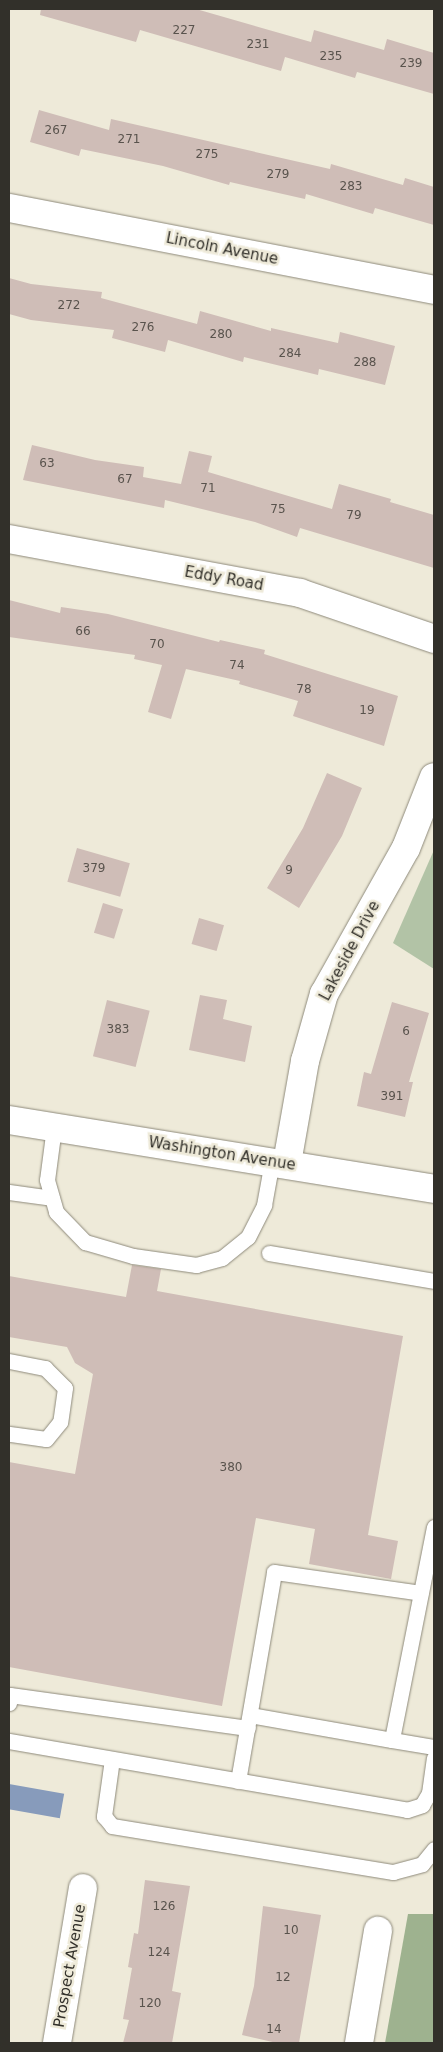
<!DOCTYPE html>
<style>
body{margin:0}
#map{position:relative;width:443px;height:2052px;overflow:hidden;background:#eeead9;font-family:"DejaVu Sans",sans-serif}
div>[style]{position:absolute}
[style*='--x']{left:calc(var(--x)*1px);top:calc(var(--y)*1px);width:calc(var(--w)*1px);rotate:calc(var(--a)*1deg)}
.green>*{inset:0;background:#b2c3a6}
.forest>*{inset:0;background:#9eb28f}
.water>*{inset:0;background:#879bbb;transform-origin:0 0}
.building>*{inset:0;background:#cfbdb7;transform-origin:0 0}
.roads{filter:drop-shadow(0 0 1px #8e8a7b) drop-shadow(0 0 1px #8e8a7b)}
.service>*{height:15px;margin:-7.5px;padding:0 7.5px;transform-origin:7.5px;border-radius:7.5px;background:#fff}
.minor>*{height:28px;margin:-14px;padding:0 14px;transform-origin:14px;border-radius:14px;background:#fff}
.tertiary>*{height:28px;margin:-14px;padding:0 14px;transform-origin:14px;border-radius:14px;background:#fff}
span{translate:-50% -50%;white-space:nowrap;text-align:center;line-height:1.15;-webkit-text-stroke:5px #eeead9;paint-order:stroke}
.number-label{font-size:12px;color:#59534d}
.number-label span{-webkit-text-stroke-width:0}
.street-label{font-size:15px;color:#32302a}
.frame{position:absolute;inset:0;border:10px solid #32302a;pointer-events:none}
</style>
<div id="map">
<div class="green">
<i style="clip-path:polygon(434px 850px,434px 969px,393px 943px)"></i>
</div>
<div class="forest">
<i style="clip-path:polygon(408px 1914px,434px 1914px,434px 2043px,385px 2043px)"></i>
</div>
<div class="water">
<i style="left:9px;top:1784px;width:56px;height:25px;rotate:10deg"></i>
</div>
<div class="building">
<i style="clip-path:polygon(41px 9px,196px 9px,311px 42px,314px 30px,384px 50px,387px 39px,434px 53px,434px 94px,357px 72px,355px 78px,285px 57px,281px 71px,140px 30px,136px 42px,40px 15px)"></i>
<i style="clip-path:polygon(39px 110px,109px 130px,111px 119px,330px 169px,331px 164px,403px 185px,405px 178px,434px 187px,434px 225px,375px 208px,373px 214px,306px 194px,305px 199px,230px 182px,229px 185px,163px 166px,81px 149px,79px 156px,30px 142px)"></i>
<i style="clip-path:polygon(9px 278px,31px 284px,102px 292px,101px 298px,197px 324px,200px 311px,271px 331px,271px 328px,338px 343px,340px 332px,395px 346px,385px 385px,319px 369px,318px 375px,244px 357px,243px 362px,168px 340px,165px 352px,112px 338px,114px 330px,31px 320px,9px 314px)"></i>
<i style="clip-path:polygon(32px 445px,95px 460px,144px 467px,143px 477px,181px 484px,189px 451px,212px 456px,208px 472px,332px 509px,339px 484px,391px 499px,390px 502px,434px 515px,434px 568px,300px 528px,297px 537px,255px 522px,165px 500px,164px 508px,23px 480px)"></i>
<i style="clip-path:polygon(9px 600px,60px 613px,61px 607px,108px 614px,219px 642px,220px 640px,265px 650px,264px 654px,398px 696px,384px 746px,293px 716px,298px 701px,239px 684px,240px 681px,186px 669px,171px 719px,148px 712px,162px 665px,134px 659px,135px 655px,9px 637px)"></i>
<i style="clip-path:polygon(327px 773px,362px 788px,342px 836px,299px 908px,267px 888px,303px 828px)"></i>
<i style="left:77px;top:848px;width:55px;height:35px;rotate:16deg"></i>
<i style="left:103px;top:903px;width:21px;height:31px;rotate:17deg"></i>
<i style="left:199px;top:918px;width:26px;height:27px;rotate:16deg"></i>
<i style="clip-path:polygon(200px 995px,227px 1000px,223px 1019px,252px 1026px,245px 1062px,189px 1050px)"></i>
<i style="left:107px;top:1000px;width:44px;height:58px;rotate:14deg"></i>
<i style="clip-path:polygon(392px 1002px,429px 1013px,409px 1082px,413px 1082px,405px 1117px,357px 1106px,364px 1072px,371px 1074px)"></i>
<i style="clip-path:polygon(132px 1265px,161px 1269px,157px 1291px,403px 1336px,368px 1535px,398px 1541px,391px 1579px,309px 1564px,315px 1529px,256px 1518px,222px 1706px,9px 1667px,9px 1462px,75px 1474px,93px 1374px,75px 1363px,67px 1347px,9px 1337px,9px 1276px,126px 1297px)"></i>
<i style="clip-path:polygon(145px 1880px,190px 1886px,172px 1991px,181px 1993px,172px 2043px,123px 2043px,129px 2020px,123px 2019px,132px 1968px,128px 1967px,134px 1933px,138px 1934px)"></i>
<i style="clip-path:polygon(263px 1906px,321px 1915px,299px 2043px,277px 2043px,242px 2035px,254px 1986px)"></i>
</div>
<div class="roads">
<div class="service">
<i style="--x:54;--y:1127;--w:53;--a:97.5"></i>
<i style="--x:47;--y:1180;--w:33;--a:74"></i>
<i style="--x:56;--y:1212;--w:42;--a:46"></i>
<i style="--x:85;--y:1242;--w:50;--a:16.3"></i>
<i style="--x:133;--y:1256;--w:64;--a:8.1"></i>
<i style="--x:196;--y:1265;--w:27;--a:-15"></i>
<i style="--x:222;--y:1258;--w:33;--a:-39"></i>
<i style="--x:248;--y:1237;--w:36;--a:-63"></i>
<i style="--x:264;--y:1205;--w:45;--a:-79.7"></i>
<i style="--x:9;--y:1192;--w:43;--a:7.9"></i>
<i style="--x:269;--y:1253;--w:167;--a:9.6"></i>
<i style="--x:9;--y:1361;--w:37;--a:11"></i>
<i style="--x:45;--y:1368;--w:28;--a:45"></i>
<i style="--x:65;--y:1388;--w:34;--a:98"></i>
<i style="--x:60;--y:1422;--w:22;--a:129"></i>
<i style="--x:46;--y:1439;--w:37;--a:-172"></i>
<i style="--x:434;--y:1527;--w:217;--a:101.2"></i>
<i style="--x:392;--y:1740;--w:43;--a:9.5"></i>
<i style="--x:9;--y:1703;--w:8;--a:-83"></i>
<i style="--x:10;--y:1695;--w:240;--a:7.9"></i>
<i style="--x:250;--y:1715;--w:144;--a:10"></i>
<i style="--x:9;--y:1741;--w:404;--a:9.8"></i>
<i style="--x:407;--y:1810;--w:16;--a:-18"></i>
<i style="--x:422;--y:1805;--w:14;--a:-60"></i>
<i style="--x:429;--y:1793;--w:35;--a:-82"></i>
<i style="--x:112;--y:1759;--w:58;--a:98"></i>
<i style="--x:104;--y:1816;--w:13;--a:51"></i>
<i style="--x:112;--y:1826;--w:285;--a:9.3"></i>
<i style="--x:393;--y:1872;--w:30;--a:-15"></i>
<i style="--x:422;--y:1864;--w:19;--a:-51"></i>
<i style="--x:238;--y:1781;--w:212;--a:-80.2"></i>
<i style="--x:274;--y:1572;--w:148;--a:8.1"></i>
</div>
<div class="minor">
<i style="--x:9;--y:208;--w:433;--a:10.9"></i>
<i style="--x:9;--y:539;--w:296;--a:10.5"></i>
<i style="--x:300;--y:593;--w:142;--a:18.9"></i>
<i style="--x:287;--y:1163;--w:104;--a:-80"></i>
<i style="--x:305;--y:1061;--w:70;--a:-74.2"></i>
<i style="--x:324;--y:994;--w:167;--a:-60.7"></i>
<i style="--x:406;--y:848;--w:76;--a:-68.5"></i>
<i style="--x:57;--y:2043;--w:157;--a:-80.5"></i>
<i style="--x:359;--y:2043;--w:114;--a:-80.4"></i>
</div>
<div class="tertiary">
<i style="--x:9;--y:1120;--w:431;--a:9.2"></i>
</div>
</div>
<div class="number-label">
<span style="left:184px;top:31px">227</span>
<span style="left:258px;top:45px">231</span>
<span style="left:331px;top:57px">235</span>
<span style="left:411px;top:64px">239</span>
<span style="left:56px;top:131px">267</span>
<span style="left:129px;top:140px">271</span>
<span style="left:207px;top:155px">275</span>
<span style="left:278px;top:175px">279</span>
<span style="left:351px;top:187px">283</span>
<span style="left:69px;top:306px">272</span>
<span style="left:143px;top:328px">276</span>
<span style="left:221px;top:335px">280</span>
<span style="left:290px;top:354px">284</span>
<span style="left:365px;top:363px">288</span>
<span style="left:47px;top:464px">63</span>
<span style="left:125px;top:480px">67</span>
<span style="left:208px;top:489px">71</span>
<span style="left:278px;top:510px">75</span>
<span style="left:354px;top:516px">79</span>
<span style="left:83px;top:632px">66</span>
<span style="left:157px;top:645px">70</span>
<span style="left:237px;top:666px">74</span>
<span style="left:304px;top:690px">78</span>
<span style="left:367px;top:711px">19</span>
<span style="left:94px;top:869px">379</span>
<span style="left:289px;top:871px">9</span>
<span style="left:118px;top:1030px">383</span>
<span style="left:406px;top:1032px">6</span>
<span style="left:392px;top:1097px">391</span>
<span style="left:231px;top:1468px">380</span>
<span style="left:164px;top:1907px">126</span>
<span style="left:291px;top:1931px">10</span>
<span style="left:159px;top:1953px">124</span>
<span style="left:283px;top:1978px">12</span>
<span style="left:150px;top:2004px">120</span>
<span style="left:274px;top:2030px">14</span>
</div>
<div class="street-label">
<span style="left:222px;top:249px;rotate:11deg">Lincoln Avenue</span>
<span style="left:224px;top:579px;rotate:10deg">Eddy Road</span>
<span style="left:350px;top:951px;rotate:-62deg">Lakeside Drive</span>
<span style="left:222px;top:1154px;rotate:9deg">Washington Avenue</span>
<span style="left:70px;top:1966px;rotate:-80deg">Prospect Avenue</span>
</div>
<div class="frame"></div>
</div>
